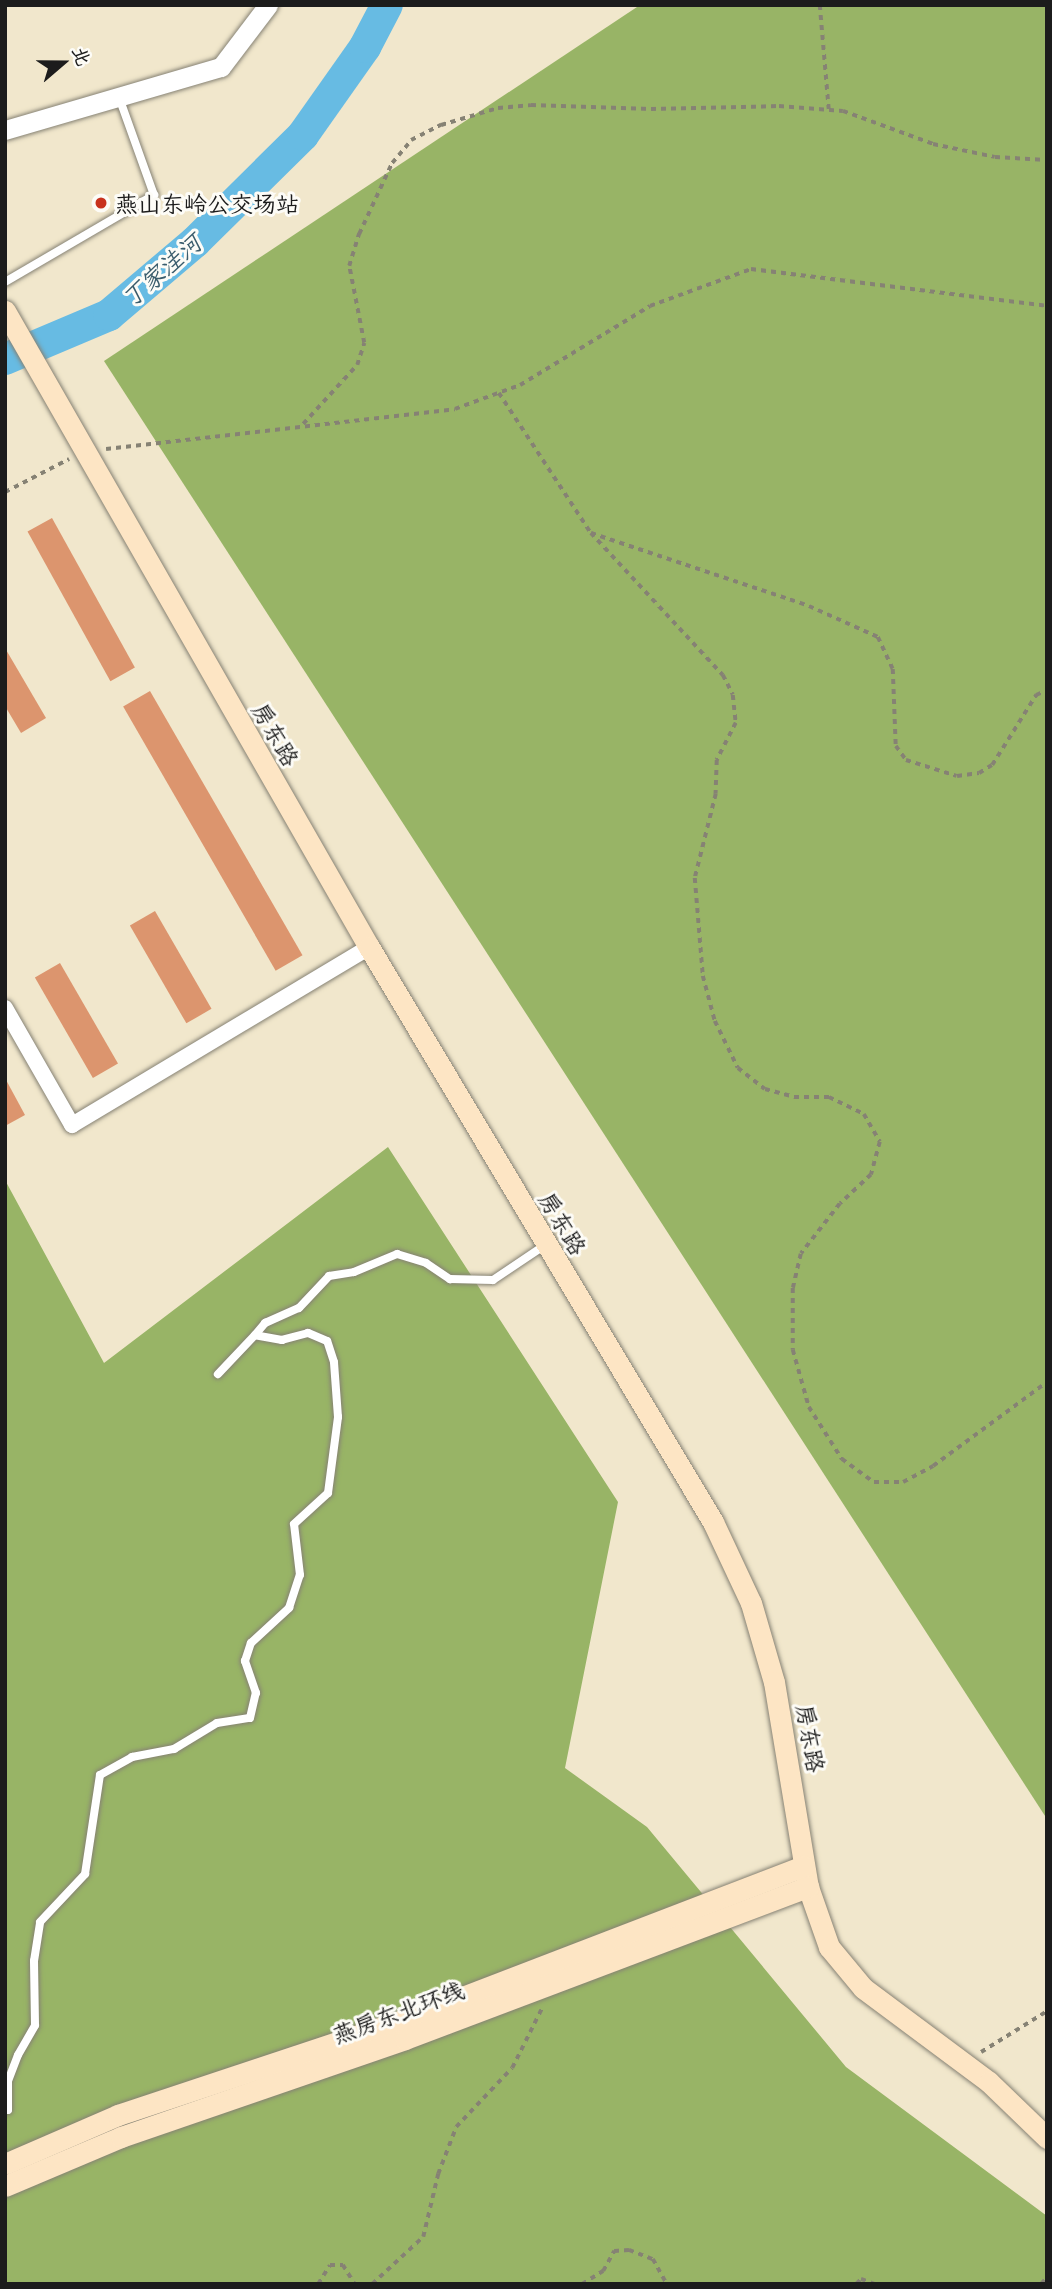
<!DOCTYPE html>
<meta charset="utf-8">
<style>
body{margin:0}
#map{position:relative;width:1052px;height:2289px;overflow:hidden;background:#f1e7cc;font-family:"Playpen Sans","LXGW WenKai TC",sans-serif}
div>[style]{position:absolute}
[style*='--x']{left:calc(var(--x)*1px);top:calc(var(--y)*1px);width:calc(var(--w)*1px);rotate:calc(var(--a)*1deg)}
.forest>*{inset:0;background:#98b466}
.river>*{height:32px;margin:-16px;padding:0 16px;transform-origin:16px;border-radius:16px;background:#67bbe3}
.building>*{inset:0;background:#dc956e;transform-origin:0 0}
.path>*{height:3.5px;margin-top:-1.75px;transform-origin:0;background:repeating-linear-gradient(90deg,#868274 0 5px,transparent 0 10px)}
.roads{filter:drop-shadow(0 0 2px #868274) drop-shadow(0 0 2px #868274)}
.service>*{height:8px;margin:-4px;padding:0 4px;transform-origin:4px;border-radius:4px;background:#fff}
.minor>*{height:16px;margin:-8px;padding:0 8px;transform-origin:8px;border-radius:8px;background:#fff}
.tertiary>*{height:19px;margin:-9.5px;padding:0 9.5px;transform-origin:9.5px;border-radius:9.5px;background:#fff}
.secondary>*{height:21px;margin:-10.5px;padding:0 10.5px;transform-origin:10.5px;border-radius:10.5px;background:#fde5c4}
.dots>*{width:19px;height:19px;translate:-50% -50%;box-sizing:border-box;border:4px solid #fdfcf7;border-radius:50%}
span{translate:-50% -50%;white-space:nowrap;text-align:center;line-height:1.15;-webkit-text-stroke:6px #fdfcf7;paint-order:stroke}
.poi-label{font-size:23px;color:#1c1c1c}
.left{translate:0 -50%;text-align:left}
.street-label{font-size:23px;color:#1c1c1c}
.water-label{font-size:24px;color:#3a5c6c;font-style:italic}
.frame{position:absolute;inset:0;border:7px solid #1c1c1c;pointer-events:none}
.north{position:absolute;left:28px;top:28px;width:70px;height:70px;-webkit-text-stroke:5px #fdfcf7;paint-order:stroke;rotate:70deg;font-size:19px;font-weight:700;line-height:28px;text-align:center;color:#1c1c1c}
.north::after{content:'';display:block;margin:auto;width:24px;height:32px;background:#1c1c1c;clip-path:polygon(50% 0,100% 100%,50% 72%,0 100%)}
</style>
<div id="map">
<div class="forest">
<i style="clip-path:polygon(640px 5px,1047px 5px,1047px 1819px,104px 361px)"></i>
<i style="clip-path:polygon(388px 1147px,618px 1502px,565px 1768px,647px 1827px,846px 2067px,1047px 2216px,1047px 2284px,5px 2284px,5px 1180px,104px 1363px)"></i>
</div>
<div class="river">
<i style="--x:5;--y:359;--w:113;--a:-22.9"></i>
<i style="--x:109;--y:315;--w:113;--a:-40.3"></i>
<i style="--x:195;--y:242;--w:152;--a:-44.7"></i>
<i style="--x:303;--y:135;--w:108;--a:-54.8"></i>
<i style="--x:365;--y:47;--w:47;--a:-62.4"></i>
</div>
<div class="building">
<i style="left:52px;top:518px;width:171px;height:28px;rotate:61deg"></i>
<i style="clip-path:polygon(5px 648px,46px 718px,21px 733px,5px 706px)"></i>
<i style="left:150px;top:691px;width:305px;height:31px;rotate:60deg"></i>
<i style="left:155px;top:911px;width:113px;height:29px;rotate:60deg"></i>
<i style="left:60px;top:963px;width:116px;height:29px;rotate:60deg"></i>
<i style="clip-path:polygon(5px 1078px,25px 1115px,5px 1126px)"></i>
</div>
<div class="path">
<i style="--x:820;--y:5;--w:105;--a:85.1"></i>
<i style="--x:499;--y:393;--w:168;--a:56.7"></i>
<i style="--x:591;--y:533;--w:230;--a:18.5"></i>
<i style="--x:809;--y:606;--w:76;--a:24.2"></i>
<i style="--x:878;--y:637;--w:35;--a:65"></i>
<i style="--x:893;--y:669;--w:77;--a:87.8"></i>
<i style="--x:896;--y:746;--w:17;--a:54"></i>
<i style="--x:906;--y:760;--w:53;--a:17.4"></i>
<i style="--x:957;--y:776;--w:22;--a:-8"></i>
<i style="--x:979;--y:773;--w:15;--a:-32"></i>
<i style="--x:992;--y:765;--w:83;--a:-57.8"></i>
<i style="--x:1036;--y:695;--w:12;--a:-24"></i>
<i style="--x:303;--y:424;--w:80;--a:-47.5"></i>
<i style="--x:357;--y:365;--w:23;--a:-72"></i>
<i style="--x:364;--y:343;--w:78;--a:-101"></i>
<i style="--x:349;--y:266;--w:34;--a:-73"></i>
<i style="--x:359;--y:234;--w:78;--a:-65.1"></i>
<i style="--x:392;--y:163;--w:30;--a:-50"></i>
<i style="--x:411;--y:140;--w:34;--a:-27"></i>
<i style="--x:441;--y:125;--w:59;--a:-16.6"></i>
<i style="--x:498;--y:108;--w:33;--a:-5"></i>
<i style="--x:531;--y:105;--w:120;--a:1.9"></i>
<i style="--x:651;--y:109;--w:128;--a:-1.3"></i>
<i style="--x:779;--y:106;--w:64;--a:4.5"></i>
<i style="--x:843;--y:111;--w:96;--a:20.1"></i>
<i style="--x:933;--y:144;--w:63;--a:11.8"></i>
<i style="--x:995;--y:157;--w:52;--a:3.3"></i>
<i style="--x:106;--y:449;--w:351;--a:-6.5"></i>
<i style="--x:455;--y:409;--w:69;--a:-20.3"></i>
<i style="--x:520;--y:385;--w:152;--a:-31.3"></i>
<i style="--x:650;--y:306;--w:108;--a:-20.1"></i>
<i style="--x:751;--y:269;--w:298;--a:7.1"></i>
<i style="--x:5;--y:492;--w:72;--a:-27.3"></i>
<i style="--x:591;--y:533;--w:194;--a:47.1"></i>
<i style="--x:723;--y:675;--w:22;--a:63"></i>
<i style="--x:733;--y:695;--w:28;--a:84"></i>
<i style="--x:736;--y:723;--w:42;--a:117.2"></i>
<i style="--x:717;--y:760;--w:34;--a:92"></i>
<i style="--x:716;--y:794;--w:87;--a:104"></i>
<i style="--x:695;--y:878;--w:98;--a:85.3"></i>
<i style="--x:703;--y:976;--w:47;--a:75.1"></i>
<i style="--x:715;--y:1021;--w:52;--a:63.9"></i>
<i style="--x:738;--y:1068;--w:34;--a:38"></i>
<i style="--x:765;--y:1089;--w:30;--a:15"></i>
<i style="--x:794;--y:1097;--w:35;--a:0"></i>
<i style="--x:829;--y:1097;--w:39;--a:26"></i>
<i style="--x:864;--y:1114;--w:32;--a:60"></i>
<i style="--x:880;--y:1142;--w:34;--a:105"></i>
<i style="--x:871;--y:1175;--w:42;--a:136.9"></i>
<i style="--x:840;--y:1204;--w:63;--a:128"></i>
<i style="--x:801;--y:1254;--w:35;--a:103"></i>
<i style="--x:793;--y:1288;--w:62;--a:90"></i>
<i style="--x:793;--y:1350;--w:59;--a:74.3"></i>
<i style="--x:809;--y:1407;--w:62;--a:57.6"></i>
<i style="--x:842;--y:1459;--w:39;--a:36"></i>
<i style="--x:874;--y:1482;--w:29;--a:0"></i>
<i style="--x:903;--y:1482;--w:34;--a:-28"></i>
<i style="--x:933;--y:1466;--w:142;--a:-36.4"></i>
<i style="--x:981;--y:2052;--w:78;--a:-31.8"></i>
<i style="--x:318;--y:2284;--w:22;--a:-58"></i>
<i style="--x:330;--y:2265;--w:13;--a:0"></i>
<i style="--x:343;--y:2265;--w:22;--a:58"></i>
<i style="--x:372;--y:2284;--w:69;--a:-42.7"></i>
<i style="--x:423;--y:2237;--w:65;--a:-76.6"></i>
<i style="--x:438;--y:2174;--w:50;--a:-69"></i>
<i style="--x:456;--y:2127;--w:81;--a:-46.5"></i>
<i style="--x:512;--y:2068;--w:67;--a:-63.4"></i>
<i style="--x:582;--y:2284;--w:25;--a:-32"></i>
<i style="--x:603;--y:2271;--w:23;--a:-61"></i>
<i style="--x:614;--y:2251;--w:15;--a:-4"></i>
<i style="--x:629;--y:2250;--w:26;--a:21"></i>
<i style="--x:653;--y:2259;--w:29;--a:61"></i>
<i style="--x:856;--y:2284;--w:7;--a:-45"></i>
<i style="--x:861;--y:2279;--w:15;--a:20"></i>
<i style="--x:1041;--y:2284;--w:9;--a:-49"></i>
</div>
<div class="roads">
<div class="service">
<i style="--x:5;--y:282;--w:173;--a:-30.3"></i>
<i style="--x:154;--y:195;--w:104;--a:-109.7"></i>
<i style="--x:255;--y:1335;--w:16;--a:-50"></i>
<i style="--x:265;--y:1323;--w:37;--a:-24"></i>
<i style="--x:299;--y:1308;--w:44;--a:-46.8"></i>
<i style="--x:329;--y:1276;--w:25;--a:-9"></i>
<i style="--x:354;--y:1272;--w:47;--a:-22.7"></i>
<i style="--x:397;--y:1254;--w:30;--a:17"></i>
<i style="--x:426;--y:1263;--w:29;--a:34"></i>
<i style="--x:450;--y:1279;--w:43;--a:1.3"></i>
<i style="--x:493;--y:1280;--w:63;--a:-33.9"></i>
<i style="--x:5;--y:2107;--w:4;--a:45"></i>
<i style="--x:8;--y:2110;--w:29;--a:-90"></i>
<i style="--x:8;--y:2081;--w:28;--a:-69"></i>
<i style="--x:18;--y:2055;--w:34;--a:-60"></i>
<i style="--x:35;--y:2025;--w:64;--a:-90.9"></i>
<i style="--x:34;--y:1961;--w:39;--a:-81"></i>
<i style="--x:40;--y:1922;--w:66;--a:-46.8"></i>
<i style="--x:85;--y:1874;--w:100;--a:-81.4"></i>
<i style="--x:100;--y:1775;--w:37;--a:-29"></i>
<i style="--x:132;--y:1757;--w:43;--a:-10.8"></i>
<i style="--x:174;--y:1749;--w:50;--a:-31.2"></i>
<i style="--x:217;--y:1723;--w:33;--a:-9"></i>
<i style="--x:250;--y:1718;--w:26;--a:-77"></i>
<i style="--x:256;--y:1693;--w:34;--a:-109"></i>
<i style="--x:245;--y:1661;--w:19;--a:-72"></i>
<i style="--x:251;--y:1643;--w:52;--a:-42.6"></i>
<i style="--x:289;--y:1608;--w:35;--a:-72"></i>
<i style="--x:300;--y:1575;--w:51;--a:-96.7"></i>
<i style="--x:294;--y:1524;--w:46;--a:-42.4"></i>
<i style="--x:328;--y:1493;--w:77;--a:-82.5"></i>
<i style="--x:338;--y:1417;--w:55;--a:-94.2"></i>
<i style="--x:334;--y:1362;--w:22;--a:-108"></i>
<i style="--x:327;--y:1341;--w:21;--a:-157"></i>
<i style="--x:308;--y:1333;--w:27;--a:165"></i>
<i style="--x:282;--y:1340;--w:27;--a:-170"></i>
<i style="--x:255;--y:1335;--w:54;--a:133.5"></i>
</div>
<div class="minor">
<i style="--x:5;--y:1008;--w:135;--a:60.2"></i>
<i style="--x:72;--y:1125;--w:346;--a:-30.9"></i>
</div>
<div class="tertiary">
<i style="--x:5;--y:130;--w:225;--a:-16.3"></i>
<i style="--x:221;--y:67;--w:78;--a:-52.8"></i>
</div>
<div class="secondary">
<i style="--x:5;--y:311;--w:733;--a:60.22"></i>
<i style="--x:369;--y:947;--w:670;--a:59.11"></i>
<i style="--x:713;--y:1522;--w:89;--a:64.9"></i>
<i style="--x:751;--y:1603;--w:82;--a:73.8"></i>
<i style="--x:774;--y:1682;--w:208;--a:80.6"></i>
<i style="--x:808;--y:1887;--w:64;--a:70.7"></i>
<i style="--x:829;--y:1947;--w:53;--a:50.3"></i>
<i style="--x:863;--y:1988;--w:157;--a:36.7"></i>
<i style="--x:989;--y:2082;--w:81;--a:44"></i>
<i style="--x:5;--y:2164;--w:123;--a:-23.4"></i>
<i style="--x:118;--y:2115;--w:297;--a:-18.4"></i>
<i style="--x:400;--y:2021;--w:432;--a:-21"></i>
<i style="--x:5;--y:2186;--w:126;--a:-22.9"></i>
<i style="--x:121;--y:2137;--w:300;--a:-19"></i>
<i style="--x:405;--y:2039;--w:431;--a:-20.7"></i>
</div>
</div>
<div class="dots">
<i style="left:101px;top:203px;background:#c8321e"></i>
</div>
<div class="poi-label">
<span class="left" style="left:115px;top:203px">燕山东岭公交场站</span>
</div>
<div class="street-label">
<span style="left:276px;top:734px;rotate:60deg">房东路</span>
<span style="left:563px;top:1223px;rotate:59deg">房东路</span>
<span style="left:811px;top:1738px;rotate:80deg">房东路</span>
<span style="left:398px;top:2012px;rotate:-20deg">燕房东北环线</span>
</div>
<div class="water-label">
<span style="left:161px;top:270px;rotate:-41deg">丁家洼河</span>
</div>
<div class="frame"></div>
<div class="north">北</div>
</div>
